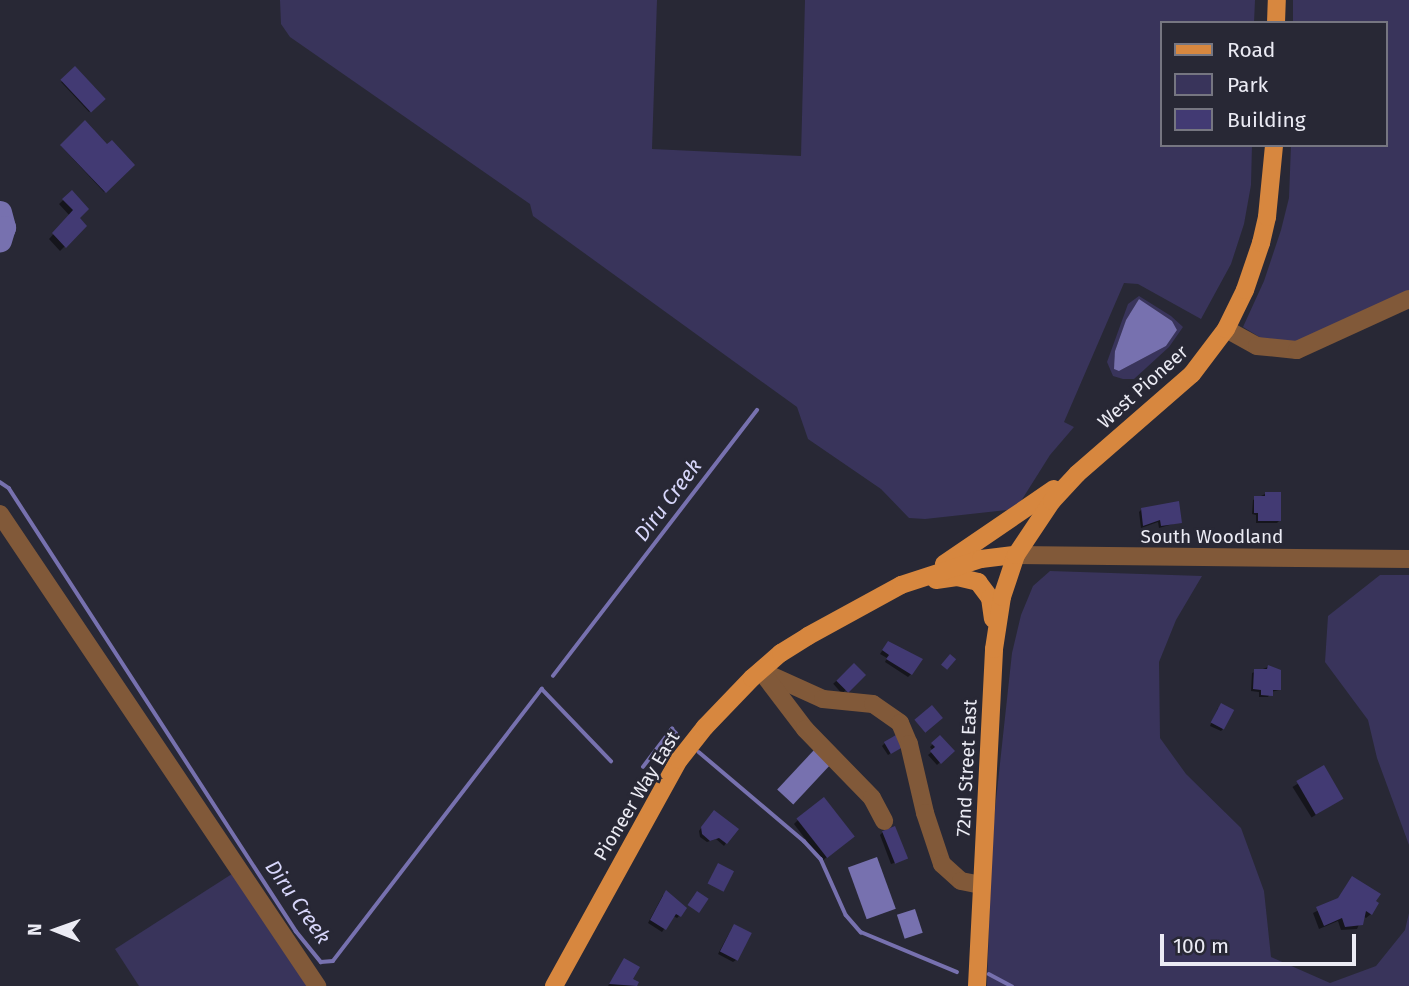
<!DOCTYPE html>
<style>
body{margin:0}
#map{position:relative;width:1409px;height:986px;overflow:hidden;background:#282835;font-family:"Fira Sans",sans-serif}
div>[style]{position:absolute}
[style*='--x']{left:calc(var(--x)*1px);top:calc(var(--y)*1px);width:calc(var(--w)*1px);rotate:calc(var(--a)*1deg)}
.green>*{inset:0;background:#39345b}
.water>*{inset:0;background:#7771af;transform-origin:0 0}
.shadow>*{inset:0;background:#0007;transform-origin:0 0}
.stream>*{height:3.5px;margin:-1.75px;padding:0 1.75px;transform-origin:1.75px;border-radius:1.75px;background:#7771af}
.river>*{height:23px;margin:-11.5px;padding:0 11.5px;transform-origin:11.5px;border-radius:11.5px;background:#7771af}
.building>*{inset:0;background:#423a73;transform-origin:0 0}
.minor>*{height:18px;margin:-9px;padding:0 9px;transform-origin:9px;border-radius:9px;background:#815939}
.major>*{height:18px;margin:-9px;padding:0 9px;transform-origin:9px;border-radius:9px;background:#d7873f}
span{translate:-50% -50%;white-space:nowrap;text-align:center;line-height:1.15;-webkit-text-stroke:5px #282835;paint-order:stroke}
.street-label{font-size:19px;color:#ebebf4}
.water-label{font-size:21px;color:#d7d6fa;font-style:italic}
.legend{position:absolute;left:1160px;top:21px;width:228px;height:126px;box-sizing:border-box;background:#282835;border:2px solid #767681;margin:0;padding:9px 12px;list-style:none;font-size:21px;color:#ebebf4}
.legend li{display:flex;align-items:center;gap:14px;height:35px}
.legend b{width:35px;border:2px solid #767681}
.north{position:absolute;left:21px;top:895px;width:70px;height:70px;-webkit-text-stroke:5px #282835;paint-order:stroke;rotate:271deg;font-size:19px;font-weight:700;line-height:28px;text-align:center;color:#ebebf4}
.north::after{content:'';display:block;margin:auto;width:24px;height:32px;background:#ebebf4;clip-path:polygon(50% 0,100% 100%,50% 72%,0 100%)}
.scale{position:absolute;left:1160px;top:934px;width:196px;height:32px;box-sizing:border-box;border:4px solid #ebebf4;border-top:0;padding-left:9px;font-size:21px;line-height:24px;white-space:nowrap;color:#ebebf4;-webkit-text-stroke:5px #282835;paint-order:stroke}
</style>
<div id="map">
<div class="green">
<i style="clip-path:polygon(280px 0,657px 0,652px 149px,801px 156px,805px 0,1255px 0,1254px 23px,1162px 23px,1162px 145px,1252px 145px,1251px 185px,1244px 224px,1231px 264px,1201px 319px,1138px 284px,1124px 283px,1064px 422px,1074px 427px,1050px 455px,1016px 509px,925px 519px,909px 518px,881px 489px,808px 439px,797px 407px,533px 216px,530px 204px,290px 37px,281px 24px)"></i>
<i style="clip-path:polygon(1293px 0,1409px 0,1409px 290px,1387px 306px,1300px 347px,1261px 338px,1243px 327px,1264px 281px,1281px 230px,1289px 198px,1291px 145px,1386px 145px,1386px 23px,1293px 23px)"></i>
<i style="clip-path:polygon(evenodd,1139px 296px,1171px 316px,1183px 327px,1169px 347px,1134px 379px,1123px 379px,1113px 376px,1107px 362px,1128px 304px,1139px 296px,1139px 299px,1172px 321px,1177px 330px,1166px 346px,1119px 371px,1115px 351px,1126px 320px,1139px 299px)"></i>
<i style="clip-path:polygon(1050px 571px,1202px 576px,1176px 620px,1159px 662px,1160px 738px,1186px 774px,1241px 828px,1264px 891px,1271px 957px,1330px 983px,1376px 966px,1405px 930px,1409px 913px,1409px 986px,987px 986px,992px 837px,1012px 653px,1021px 615px,1033px 586px)"></i>
<i style="clip-path:polygon(1380px 575px,1409px 575px,1409px 845px,1377px 758px,1368px 720px,1325px 662px,1328px 616px)"></i>
<i style="clip-path:polygon(235px 872px,312px 986px,139px 986px,115px 949px)"></i>
</div>
<div class="water">
<i style="clip-path:polygon(1139px 299px,1172px 321px,1177px 330px,1166px 346px,1119px 371px,1114px 369px,1115px 351px,1126px 320px)"></i>
<i style="left:814px;top:750px;width:22px;height:54px;rotate:43deg"></i>
<i style="left:877px;top:857px;width:55px;height:31px;rotate:70deg"></i>
<i style="left:915px;top:909px;width:25px;height:19px;rotate:72deg"></i>
</div>
<div class="shadow">
<i style="left:75px;top:69px;width:41px;height:19px;rotate:47deg"></i>
<i style="clip-path:polygon(85px 123px,107px 146px,133px 165px,104px 192px,61px 146px)"></i>
<i style="clip-path:polygon(72px 192px,78px 218px,85px 226px,60px 251px,49px 239px,70px 216px,59px 204px)"></i>
<i style="clip-path:polygon(1265px 494px,1279px 521px,1277px 523px,1256px 523px,1256px 515px,1252px 514px,1253px 500px)"></i>
<i style="clip-path:polygon(1142px 509px,1180px 522px,1159px 528px,1158px 522px,1141px 528px,1139px 512px)"></i>
<i style="clip-path:polygon(886px 645px,911px 674px,908px 677px,885px 662px,887px 658px,880px 654px)"></i>
<i style="left:854px;top:665px;width:13px;height:28px;rotate:48deg"></i>
<i style="clip-path:polygon(1268px 667px,1279px 690px,1271px 692px,1268px 697px,1259px 697px,1259px 692px,1251px 691px,1252px 673px)"></i>
<i style="clip-path:polygon(1218px 708px,1223px 729px,1221px 731px,1210px 726px)"></i>
<i style="clip-path:polygon(940px 737px,952px 751px,937px 765px,928px 755px,933px 751px,930px 747px)"></i>
<i style="clip-path:polygon(885px 743px,898px 749px,888px 755px,882px 746px)"></i>
<i style="left:1323px;top:768px;width:36px;height:36px;rotate:58deg"></i>
<i style="clip-path:polygon(711px 815px,726px 843px,724px 846px,716px 839px,707px 842px,700px 837px,699px 831px)"></i>
<i style="clip-path:polygon(798px 820px,848px 840px,822px 861px,794px 824px)"></i>
<i style="clip-path:polygon(883px 832px,903px 860px,891px 864px,880px 835px)"></i>
<i style="clip-path:polygon(1348px 883px,1371px 914px,1366px 918px,1363px 916px,1357px 929px,1341px 930px,1338px 921px,1319px 929px,1313px 913px,1337px 901px)"></i>
<i style="clip-path:polygon(663px 895px,680px 915px,677px 918px,673px 916px,662px 932px,648px 923px)"></i>
<i style="clip-path:polygon(732px 928px,736px 960px,733px 962px,718px 954px)"></i>
<i style="clip-path:polygon(624px 960px,631px 980px,637px 983px,635px 986px,608px 986px)"></i>
</div>
<div class="stream">
<i style="--x:0;--y:482;--w:11;--a:34"></i>
<i style="--x:9;--y:488;--w:528;--a:57.06"></i>
<i style="--x:296;--y:931;--w:40;--a:51"></i>
<i style="--x:321;--y:962;--w:12;--a:-5"></i>
<i style="--x:333;--y:961;--w:343;--a:-52.5"></i>
<i style="--x:542;--y:689;--w:100;--a:46.2"></i>
<i style="--x:553;--y:676;--w:335;--a:-52.5"></i>
<i style="--x:699;--y:752;--w:138;--a:40.3"></i>
<i style="--x:804;--y:841;--w:25;--a:47"></i>
<i style="--x:821;--y:859;--w:61;--a:65.9"></i>
<i style="--x:846;--y:915;--w:23;--a:49"></i>
<i style="--x:861;--y:932;--w:104;--a:22.6"></i>
<i style="--x:643;--y:767;--w:48;--a:-52.7"></i>
<i style="--x:672;--y:729;--w:6;--a:45"></i>
<i style="--x:989;--y:974;--w:26;--a:28"></i>
</div>
<div class="river">
<i style="--x:0;--y:212;--w:16;--a:75"></i>
<i style="--x:4;--y:227;--w:14;--a:107"></i>
</div>
<div class="building">
<i style="left:75px;top:66px;width:45px;height:20px;rotate:47deg"></i>
<i style="clip-path:polygon(85px 120px,107px 144px,112px 140px,135px 165px,106px 193px,60px 145px)"></i>
<i style="clip-path:polygon(72px 190px,89px 209px,80px 218px,87px 226px,66px 248px,52px 233px,73px 210px,62px 199px)"></i>
<i style="clip-path:polygon(1265px 492px,1281px 492px,1281px 521px,1258px 521px,1258px 513px,1254px 513px,1254px 496px,1265px 496px)"></i>
<i style="clip-path:polygon(1179px 501px,1182px 523px,1161px 526px,1160px 520px,1143px 526px,1141px 508px)"></i>
<i style="clip-path:polygon(888px 641px,923px 659px,912px 675px,886px 659px,889px 655px,882px 650px)"></i>
<i style="left:950px;top:654px;width:8px;height:14px;rotate:40deg"></i>
<i style="left:854px;top:663px;width:17px;height:25px;rotate:45deg"></i>
<i style="clip-path:polygon(1268px 665px,1281px 670px,1281px 690px,1273px 690px,1273px 696px,1261px 695px,1261px 690px,1253px 689px,1254px 669px,1267px 669px)"></i>
<i style="left:1221px;top:703px;width:15px;height:22px;rotate:28deg"></i>
<i style="left:932px;top:705px;width:17px;height:23px;rotate:50deg"></i>
<i style="left:896px;top:735px;width:14px;height:14px;rotate:60deg"></i>
<i style="clip-path:polygon(940px 735px,955px 751px,941px 764px,930px 751px,935px 747px,931px 743px)"></i>
<i style="left:1324px;top:765px;width:39px;height:32px;rotate:60deg"></i>
<i style="left:824px;top:797px;width:50px;height:35px;rotate:52deg"></i>
<i style="clip-path:polygon(714px 810px,739px 829px,727px 844px,719px 838px,710px 841px,702px 834px,701px 827px)"></i>
<i style="left:895px;top:826px;width:35px;height:14px;rotate:68deg"></i>
<i style="left:718px;top:863px;width:18px;height:23px;rotate:27deg"></i>
<i style="clip-path:polygon(1352px 876px,1381px 894px,1376px 901px,1379px 903px,1372px 915px,1366px 911px,1363px 925px,1345px 927px,1342px 918px,1324px 926px,1316px 907px,1338px 898px)"></i>
<i style="clip-path:polygon(666px 890px,687px 908px,681px 917px,676px 914px,666px 930px,650px 920px)"></i>
<i style="left:697px;top:891px;width:14px;height:17px;rotate:34deg"></i>
<i style="left:734px;top:924px;width:20px;height:31px;rotate:27deg"></i>
<i style="clip-path:polygon(624px 958px,640px 967px,633px 979px,639px 982px,637px 986px,609px 984px)"></i>
</div>
<div class="minor">
<i style="--x:1226;--y:329;--w:35;--a:29"></i>
<i style="--x:1257;--y:346;--w:40;--a:5.7"></i>
<i style="--x:1297;--y:350;--w:123;--a:-24.5"></i>
<i style="--x:0;--y:514;--w:569;--a:56.11"></i>
<i style="--x:1016;--y:555;--w:393;--a:0.6"></i>
<i style="--x:761;--y:671;--w:68;--a:24.3"></i>
<i style="--x:823;--y:699;--w:50;--a:5.7"></i>
<i style="--x:873;--y:704;--w:33;--a:35"></i>
<i style="--x:900;--y:723;--w:23;--a:67"></i>
<i style="--x:909;--y:744;--w:71;--a:76.9"></i>
<i style="--x:925;--y:813;--w:54;--a:71.6"></i>
<i style="--x:942;--y:864;--w:25;--a:42"></i>
<i style="--x:961;--y:881;--w:20;--a:11"></i>
<i style="--x:761;--y:671;--w:73;--a:52.8"></i>
<i style="--x:805;--y:729;--w:96;--a:45.8"></i>
<i style="--x:872;--y:798;--w:26;--a:62"></i>
</div>
<div class="major">
<i style="--x:1276;--y:23;--w:23;--a:-88"></i>
<i style="--x:944;--y:564;--w:133;--a:-34.3"></i>
<i style="--x:936;--y:580;--w:21;--a:-8"></i>
<i style="--x:957;--y:577;--w:22;--a:13"></i>
<i style="--x:978;--y:582;--w:20;--a:53"></i>
<i style="--x:990;--y:598;--w:21;--a:82"></i>
<i style="--x:554;--y:986;--w:258;--a:-61.1"></i>
<i style="--x:679;--y:760;--w:42;--a:-51.8"></i>
<i style="--x:705;--y:727;--w:68;--a:-46.2"></i>
<i style="--x:752;--y:678;--w:38;--a:-41"></i>
<i style="--x:781;--y:653;--w:32;--a:-32"></i>
<i style="--x:808;--y:636;--w:106;--a:-28.7"></i>
<i style="--x:901;--y:585;--w:84;--a:-18"></i>
<i style="--x:981;--y:559;--w:35;--a:-7"></i>
<i style="--x:977;--y:986;--w:337;--a:-87.1"></i>
<i style="--x:994;--y:649;--w:53;--a:-81.3"></i>
<i style="--x:1002;--y:597;--w:44;--a:-71.6"></i>
<i style="--x:1016;--y:555;--w:65;--a:-56.3"></i>
<i style="--x:1052;--y:501;--w:37;--a:-47"></i>
<i style="--x:1077;--y:474;--w:152;--a:-41"></i>
<i style="--x:1192;--y:374;--w:56;--a:-52.9"></i>
<i style="--x:1226;--y:329;--w:43;--a:-64"></i>
<i style="--x:1245;--y:290;--w:50;--a:-71.2"></i>
<i style="--x:1261;--y:243;--w:27;--a:-77"></i>
<i style="--x:1267;--y:217;--w:72;--a:-84.4"></i>
</div>
<div class="street-label">
<span style="left:1143px;top:387px;rotate:-42deg">West Pioneer</span>
<span style="left:1212px;top:537px">South Woodland</span>
<span style="left:967px;top:768px;rotate:-87deg">72nd Street East</span>
<span style="left:637px;top:796px;rotate:-59deg">Pioneer Way East</span>
</div>
<div class="water-label">
<span style="left:668px;top:500px;rotate:-53deg">Diru Creek</span>
<span style="left:298px;top:902px;rotate:55deg">Diru Creek</span>
</div>
<ul class="legend">
<li><b style="height:9px;background:#d7873f"></b>Road</li>
<li><b style="height:19px;background:#39345b"></b>Park</li>
<li><b style="height:19px;background:#423a73"></b>Building</li>
</ul>
<div class="north">N</div>
<div class="scale">100 m</div>
</div>
